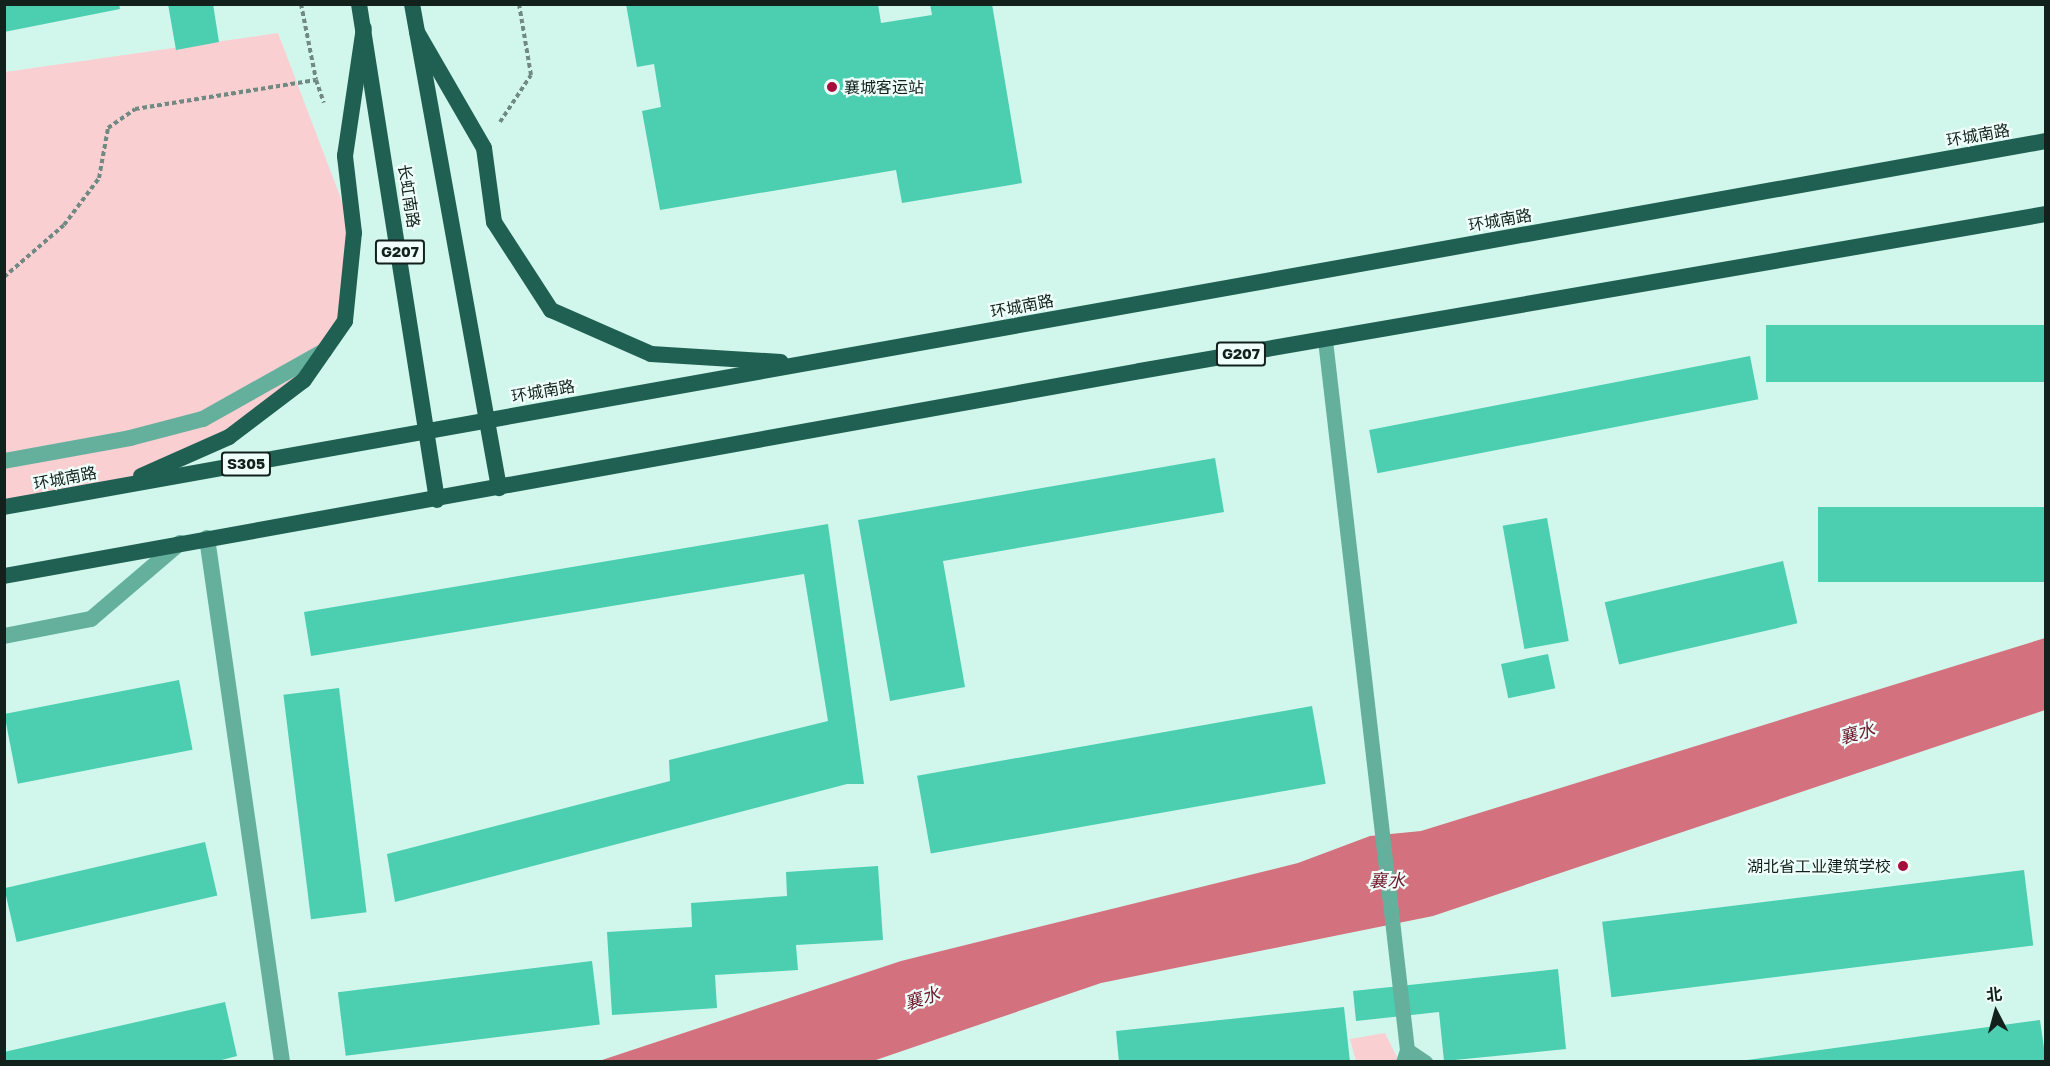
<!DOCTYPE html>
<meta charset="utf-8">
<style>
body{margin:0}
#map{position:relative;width:2050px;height:1066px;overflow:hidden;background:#d1f7ec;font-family:"Golos Text","Noto Sans SC",sans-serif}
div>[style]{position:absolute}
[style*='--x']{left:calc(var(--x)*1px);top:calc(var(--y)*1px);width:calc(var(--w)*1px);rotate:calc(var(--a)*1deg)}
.green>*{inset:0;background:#f9cfd2}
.water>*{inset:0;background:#d3727e}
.building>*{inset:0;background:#4cceb1;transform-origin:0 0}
.path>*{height:4px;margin-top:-2px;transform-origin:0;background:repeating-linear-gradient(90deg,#708a83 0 4.5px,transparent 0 7.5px)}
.service>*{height:15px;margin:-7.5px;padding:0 7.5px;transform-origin:7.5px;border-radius:7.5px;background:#64b09d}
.minor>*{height:16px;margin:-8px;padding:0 8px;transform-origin:8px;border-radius:8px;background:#64b09d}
.tertiary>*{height:16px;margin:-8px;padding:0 8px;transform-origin:8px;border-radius:8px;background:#64b09d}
.trunk>*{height:16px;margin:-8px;padding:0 8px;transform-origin:8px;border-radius:8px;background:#206052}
.dots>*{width:16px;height:16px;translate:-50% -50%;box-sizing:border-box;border:3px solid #effffa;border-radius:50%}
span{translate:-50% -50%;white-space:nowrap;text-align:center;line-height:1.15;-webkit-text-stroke:4.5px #effffa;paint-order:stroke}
.shield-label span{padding:2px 4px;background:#effffa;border:2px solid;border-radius:4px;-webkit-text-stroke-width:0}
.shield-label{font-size:15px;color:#13211d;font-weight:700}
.poi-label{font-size:16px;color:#13211d}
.left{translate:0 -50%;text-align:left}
.right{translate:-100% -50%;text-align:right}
.street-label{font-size:16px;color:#13211d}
.water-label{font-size:18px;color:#70182c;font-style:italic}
.frame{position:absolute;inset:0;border:6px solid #13211d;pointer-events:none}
.north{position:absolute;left:1966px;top:982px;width:60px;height:60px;-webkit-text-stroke:4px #effffa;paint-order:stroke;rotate:354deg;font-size:16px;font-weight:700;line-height:24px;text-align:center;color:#13211d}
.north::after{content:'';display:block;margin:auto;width:21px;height:27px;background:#13211d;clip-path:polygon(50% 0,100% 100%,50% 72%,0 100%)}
</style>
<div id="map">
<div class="green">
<i style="clip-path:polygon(278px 33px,354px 233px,345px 321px,304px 380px,229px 437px,118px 486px,5px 507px,5px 72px)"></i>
<i style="clip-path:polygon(1385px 1033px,1399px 1061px,1356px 1061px,1350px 1039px)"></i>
</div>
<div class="water">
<i style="clip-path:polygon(2045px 638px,2045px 710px,1433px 916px,1101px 983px,873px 1061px,596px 1062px,901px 961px,1298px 863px,1370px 836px,1421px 831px)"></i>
</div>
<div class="building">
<i style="clip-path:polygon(4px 4px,119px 4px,120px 9px,4px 32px)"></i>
<i style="clip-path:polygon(168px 4px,213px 4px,219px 42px,176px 50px)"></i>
<i style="clip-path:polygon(626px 4px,878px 4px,881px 23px,932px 15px,930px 4px,992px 4px,1022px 183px,902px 203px,896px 170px,660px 210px,642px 111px,661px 107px,654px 64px,637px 67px)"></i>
<i style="left:2046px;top:325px;width:57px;height:280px;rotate:90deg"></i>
<i style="left:1750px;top:356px;width:44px;height:388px;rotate:79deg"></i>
<i style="clip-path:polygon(1215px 458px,1224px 512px,943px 561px,965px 687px,890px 701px,858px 520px)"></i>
<i style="left:2046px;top:507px;width:75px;height:228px;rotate:90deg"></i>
<i style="left:1547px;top:518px;width:125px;height:45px;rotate:80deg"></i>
<i style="clip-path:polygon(828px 524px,864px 784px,847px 784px,395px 902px,387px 854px,670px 781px,669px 760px,828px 721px,804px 574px,311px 656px,304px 612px)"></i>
<i style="left:1783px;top:561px;width:64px;height:183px;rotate:77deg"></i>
<i style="left:1548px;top:654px;width:35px;height:48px;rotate:78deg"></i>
<i style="left:179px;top:680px;width:71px;height:178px;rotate:79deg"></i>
<i style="left:339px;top:688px;width:226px;height:56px;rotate:83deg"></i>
<i style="left:1312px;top:706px;width:79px;height:401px;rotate:80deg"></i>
<i style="left:205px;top:842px;width:55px;height:206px;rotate:77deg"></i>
<i style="clip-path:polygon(878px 866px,883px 940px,796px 945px,798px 970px,715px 975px,717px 1008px,612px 1015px,607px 932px,692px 927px,691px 903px,787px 896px,786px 872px)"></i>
<i style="left:2024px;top:870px;width:76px;height:425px;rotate:83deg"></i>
<i style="left:592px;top:961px;width:64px;height:256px;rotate:83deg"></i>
<i style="clip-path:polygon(1558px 969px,1566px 1049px,1444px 1061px,1439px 1012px,1356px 1021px,1353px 991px)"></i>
<i style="clip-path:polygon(225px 1002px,237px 1056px,214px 1062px,4px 1062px,4px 1052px)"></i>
<i style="clip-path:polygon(1344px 1007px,1350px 1062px,1119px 1062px,1116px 1031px)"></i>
<i style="clip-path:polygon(2040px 1020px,2046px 1062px,1747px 1062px,1747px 1060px)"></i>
</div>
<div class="path">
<i style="--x:301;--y:4;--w:77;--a:78.8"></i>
<i style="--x:316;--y:80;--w:24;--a:71"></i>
<i style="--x:500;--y:122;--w:56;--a:-56.6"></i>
<i style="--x:531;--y:75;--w:72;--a:-99.6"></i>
<i style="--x:4;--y:277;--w:79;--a:-40.9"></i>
<i style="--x:64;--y:225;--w:59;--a:-53.3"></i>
<i style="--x:99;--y:178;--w:51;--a:-79.8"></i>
<i style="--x:108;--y:128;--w:33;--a:-35"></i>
<i style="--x:135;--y:109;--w:183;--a:-9.1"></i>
</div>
<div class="service">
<i style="--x:1325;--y:340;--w:715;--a:83.41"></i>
<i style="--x:1407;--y:1050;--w:13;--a:108"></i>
<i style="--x:1407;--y:1050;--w:22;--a:34"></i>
</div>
<div class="minor">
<i style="--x:207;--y:538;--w:529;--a:81.85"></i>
</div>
<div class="tertiary">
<i style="--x:4;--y:461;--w:128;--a:-10.3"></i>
<i style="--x:130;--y:438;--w:75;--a:-14.6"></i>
<i style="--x:203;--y:419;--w:139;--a:-29.3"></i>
<i style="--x:4;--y:636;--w:89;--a:-11.1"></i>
<i style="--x:91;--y:619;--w:117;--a:-40.5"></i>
</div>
<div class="trunk">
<i style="--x:359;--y:4;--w:502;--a:81.06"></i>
<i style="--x:412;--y:4;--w:492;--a:79.8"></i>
<i style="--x:417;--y:32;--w:134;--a:60"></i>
<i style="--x:484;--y:148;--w:75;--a:82.3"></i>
<i style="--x:494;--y:222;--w:105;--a:57.1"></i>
<i style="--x:551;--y:310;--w:109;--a:23.7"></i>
<i style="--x:651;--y:354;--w:130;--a:3.5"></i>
<i style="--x:141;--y:476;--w:96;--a:-23.9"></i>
<i style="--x:229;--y:437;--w:94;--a:-37.2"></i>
<i style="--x:304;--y:380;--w:72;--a:-55.2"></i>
<i style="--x:345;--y:321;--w:88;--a:-84.2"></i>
<i style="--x:354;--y:233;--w:78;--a:-96.7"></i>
<i style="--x:345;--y:156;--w:129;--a:-81.6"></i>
<i style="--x:4;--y:507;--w:2075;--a:-10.16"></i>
<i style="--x:4;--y:576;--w:1154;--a:-10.23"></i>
<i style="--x:1140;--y:371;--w:920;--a:-9.83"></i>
</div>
<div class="dots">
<i style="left:832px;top:87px;background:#a60c3c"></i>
<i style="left:1903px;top:866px;background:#a60c3c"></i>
</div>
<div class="shield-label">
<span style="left:400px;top:252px">G207</span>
<span style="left:1241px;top:354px">G207</span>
<span style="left:246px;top:464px">S305</span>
</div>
<div class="poi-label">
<span class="left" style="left:844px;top:87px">襄城客运站</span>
<span class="right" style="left:1891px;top:866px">湖北省工业建筑学校</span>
</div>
<div class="street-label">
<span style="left:1978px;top:135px;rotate:-10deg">环城南路</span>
<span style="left:409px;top:196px;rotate:81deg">长虹南路</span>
<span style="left:1500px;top:220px;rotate:-10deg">环城南路</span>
<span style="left:1022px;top:306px;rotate:-11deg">环城南路</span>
<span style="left:543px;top:391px;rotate:-10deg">环城南路</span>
<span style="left:65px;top:478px;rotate:-11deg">环城南路</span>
</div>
<div class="water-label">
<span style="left:1857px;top:733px;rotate:-16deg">襄水</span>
<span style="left:1387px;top:880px">襄水</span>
<span style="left:922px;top:998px;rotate:-18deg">襄水</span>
</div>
<div class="frame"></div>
<div class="north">北</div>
</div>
